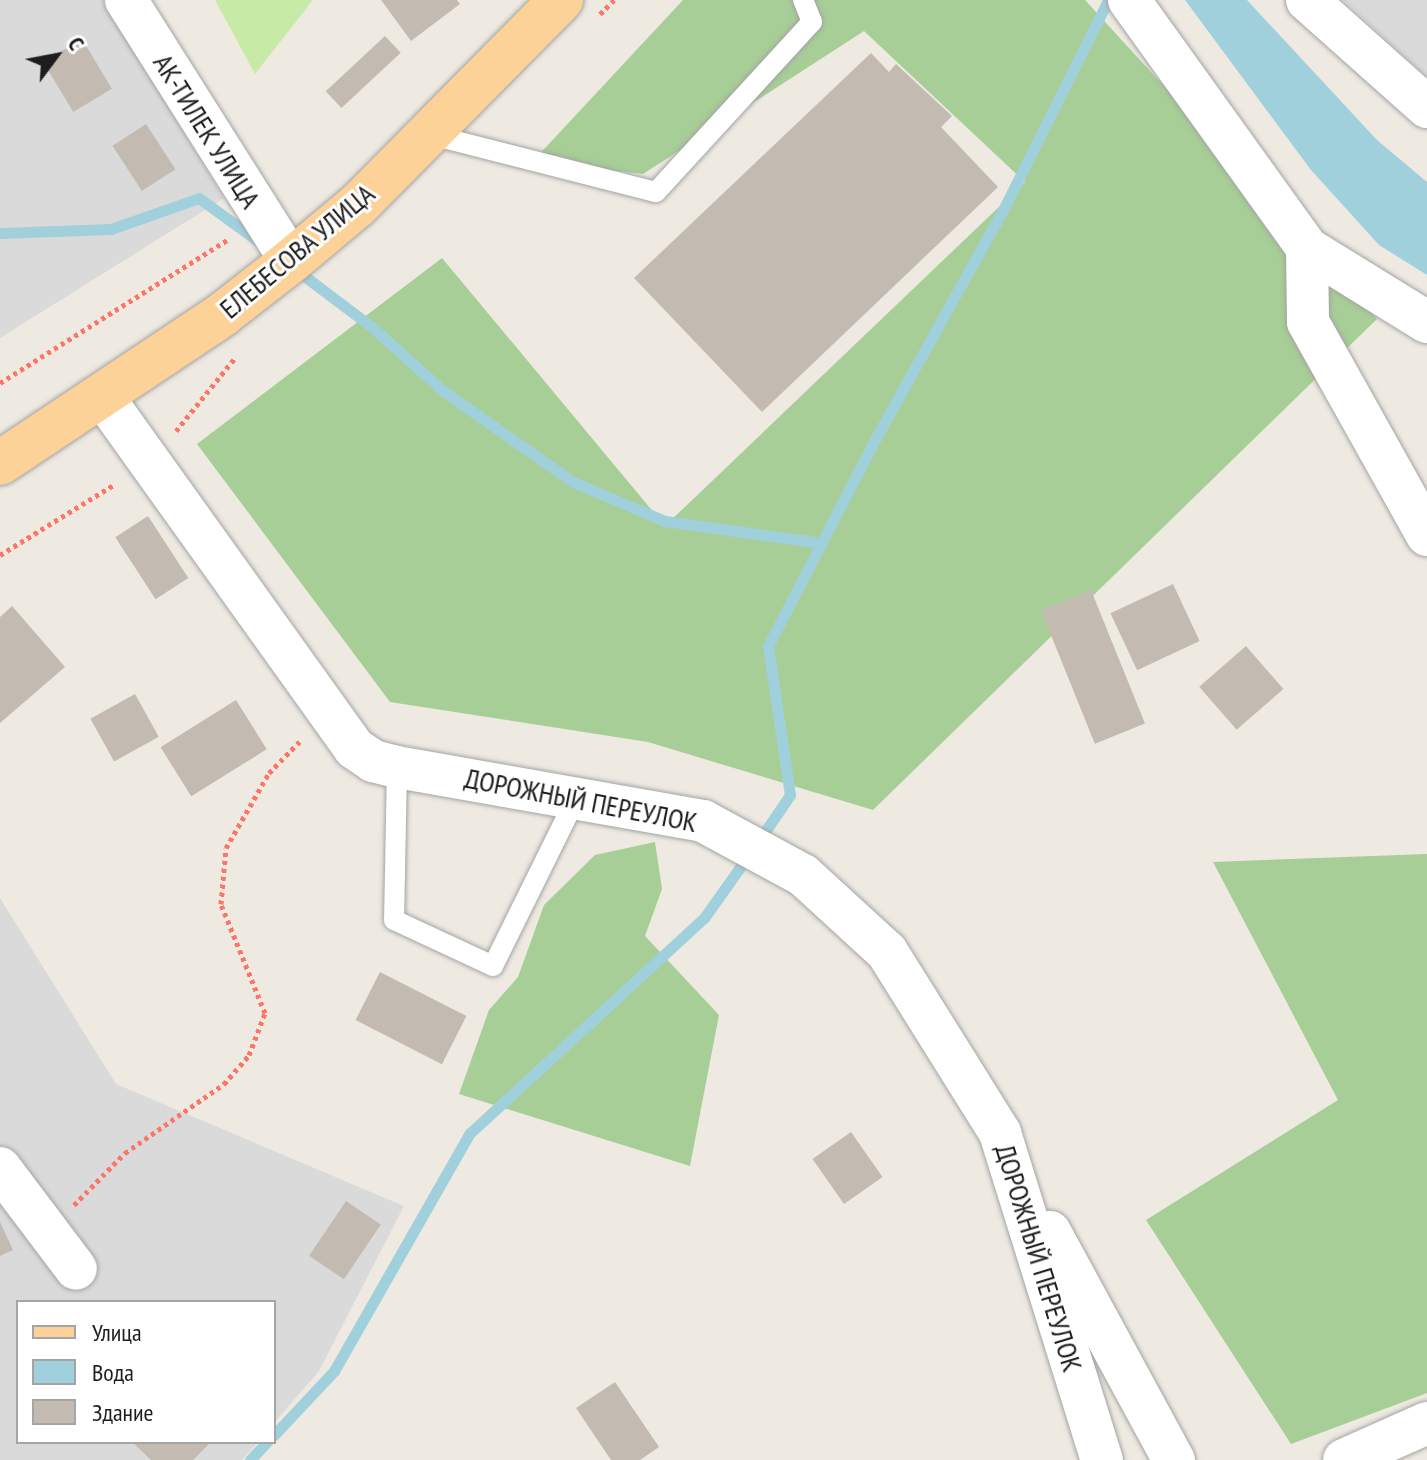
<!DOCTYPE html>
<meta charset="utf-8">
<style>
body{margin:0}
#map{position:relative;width:1427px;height:1460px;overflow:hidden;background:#eeeae2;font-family:"PT Sans Narrow",sans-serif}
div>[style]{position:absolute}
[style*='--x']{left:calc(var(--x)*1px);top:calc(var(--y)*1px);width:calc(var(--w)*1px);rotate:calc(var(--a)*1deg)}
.residential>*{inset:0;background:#dbdada}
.grass>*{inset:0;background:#c8eaa7}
.forest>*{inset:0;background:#a7ce96}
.water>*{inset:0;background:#a1d0dd}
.stream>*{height:11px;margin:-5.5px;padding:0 5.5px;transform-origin:5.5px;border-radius:5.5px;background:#a1d0dd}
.building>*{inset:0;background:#c3bab2;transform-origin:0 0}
.path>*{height:5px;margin-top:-2.5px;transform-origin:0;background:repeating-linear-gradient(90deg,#fc7565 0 4px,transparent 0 8px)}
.roads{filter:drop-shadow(0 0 2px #a4a4a4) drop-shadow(0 0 2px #a4a4a4)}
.service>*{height:20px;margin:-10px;padding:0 10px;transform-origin:10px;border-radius:10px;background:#fff}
.minor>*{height:42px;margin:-21px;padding:0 21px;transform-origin:21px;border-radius:21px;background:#fff}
.primary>*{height:44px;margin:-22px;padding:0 22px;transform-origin:22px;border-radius:22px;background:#fdd298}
span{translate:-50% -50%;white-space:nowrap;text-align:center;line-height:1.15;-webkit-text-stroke:6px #fff;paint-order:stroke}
.street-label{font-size:28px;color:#1d1d1d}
.legend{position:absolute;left:16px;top:1300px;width:260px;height:144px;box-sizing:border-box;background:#fff;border:2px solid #a5a5a5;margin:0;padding:10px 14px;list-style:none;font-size:24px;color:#1d1d1d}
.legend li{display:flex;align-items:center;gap:16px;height:40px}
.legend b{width:40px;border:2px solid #a5a5a5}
.north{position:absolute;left:16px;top:16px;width:80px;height:80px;-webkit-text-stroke:6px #fff;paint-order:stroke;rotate:58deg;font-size:22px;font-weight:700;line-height:32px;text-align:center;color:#1d1d1d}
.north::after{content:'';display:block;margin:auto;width:28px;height:36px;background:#1d1d1d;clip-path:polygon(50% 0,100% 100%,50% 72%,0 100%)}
</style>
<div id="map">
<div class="residential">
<i style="clip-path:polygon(0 0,103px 0,224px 198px,0 338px)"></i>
<i style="clip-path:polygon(1343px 0,1427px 0,1427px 77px)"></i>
<i style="clip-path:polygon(0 898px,116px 1084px,404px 1206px,319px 1371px,274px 1423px,274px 1302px,18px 1302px,18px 1442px,258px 1442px,242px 1460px,0 1460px)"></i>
</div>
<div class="grass">
<i style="clip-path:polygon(215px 0,313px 0,255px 74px)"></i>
</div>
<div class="forest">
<i style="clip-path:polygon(683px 0,1085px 0,1377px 319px,873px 810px,648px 742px,390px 702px,197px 444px,442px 258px,665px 526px,1025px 182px,864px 31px,643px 174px,533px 161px)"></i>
<i style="clip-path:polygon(655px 842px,662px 889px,645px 936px,719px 1015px,690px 1166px,459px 1094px,489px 1010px,518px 977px,544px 905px,595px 855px)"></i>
<i style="clip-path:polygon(1427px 854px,1427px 1393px,1291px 1444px,1146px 1220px,1338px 1100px,1213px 862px)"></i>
</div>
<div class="water">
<i style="clip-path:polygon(1185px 0,1247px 0,1377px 140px,1427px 182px,1427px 275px,1379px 245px,1311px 170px)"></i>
</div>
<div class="stream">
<i style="--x:0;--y:233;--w:111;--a:-2.1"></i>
<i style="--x:111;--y:229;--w:93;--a:-19.4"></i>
<i style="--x:199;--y:198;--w:78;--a:36.1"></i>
<i style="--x:295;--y:269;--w:96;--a:37"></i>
<i style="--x:372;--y:327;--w:94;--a:42"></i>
<i style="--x:442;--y:390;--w:160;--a:35.1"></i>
<i style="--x:573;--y:482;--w:100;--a:23"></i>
<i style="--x:665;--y:521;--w:158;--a:8"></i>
<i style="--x:758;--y:842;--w:57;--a:-55.8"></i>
<i style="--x:790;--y:795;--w:151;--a:-98.4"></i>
<i style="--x:768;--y:646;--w:226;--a:-62.6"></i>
<i style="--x:872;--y:445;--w:274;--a:-60.9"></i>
<i style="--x:1005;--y:206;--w:230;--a:-63.4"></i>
<i style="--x:274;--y:1435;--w:88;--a:-46.8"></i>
<i style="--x:334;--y:1371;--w:274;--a:-60.3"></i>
<i style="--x:470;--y:1133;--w:318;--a:-42.6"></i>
<i style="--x:704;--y:918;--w:76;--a:-54.6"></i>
<i style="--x:250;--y:1460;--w:25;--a:-47"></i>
</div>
<div class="building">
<i style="clip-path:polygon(381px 0,457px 0,460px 4px,411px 41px)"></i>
<i style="left:385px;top:36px;width:23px;height:81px;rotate:47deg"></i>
<i style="left:82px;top:39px;width:58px;height:45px;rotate:59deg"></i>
<i style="clip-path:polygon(871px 53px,889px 72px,896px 64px,952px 116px,941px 127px,998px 187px,762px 412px,634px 278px)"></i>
<i style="left:146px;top:124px;width:54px;height:40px;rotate:57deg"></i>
<i style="left:148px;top:516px;width:74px;height:39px;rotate:57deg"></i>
<i style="left:1173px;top:584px;width:63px;height:69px;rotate:65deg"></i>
<i style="left:1091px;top:590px;width:144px;height:54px;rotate:68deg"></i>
<i style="clip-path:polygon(12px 606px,65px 667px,0 723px,0 617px)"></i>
<i style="left:1246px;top:646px;width:57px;height:62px;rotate:49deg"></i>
<i style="left:135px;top:694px;width:49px;height:51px;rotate:61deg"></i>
<i style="left:236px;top:700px;width:58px;height:89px;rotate:58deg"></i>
<i style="left:380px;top:972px;width:97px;height:54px;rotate:27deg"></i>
<i style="left:851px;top:1132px;width:55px;height:47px;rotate:55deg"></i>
<i style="left:346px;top:1201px;width:42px;height:66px;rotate:34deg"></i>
<i style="clip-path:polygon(0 1222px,13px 1250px,0 1256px)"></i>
<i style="clip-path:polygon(615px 1382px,659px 1447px,640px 1460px,611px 1460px,576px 1408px)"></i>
<i style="clip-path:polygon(132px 1442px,211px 1442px,193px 1460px,151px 1460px)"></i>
</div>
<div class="path">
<i style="--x:600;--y:14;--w:20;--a:-45"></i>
<i style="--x:0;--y:383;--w:271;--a:-32.2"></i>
<i style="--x:176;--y:431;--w:94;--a:-51.1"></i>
<i style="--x:0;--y:555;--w:135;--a:-31.7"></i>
<i style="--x:74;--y:1205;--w:73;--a:-45.6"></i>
<i style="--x:125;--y:1153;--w:121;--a:-34.9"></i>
<i style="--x:224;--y:1084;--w:38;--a:-49"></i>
<i style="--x:249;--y:1055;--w:45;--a:-69.1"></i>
<i style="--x:265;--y:1013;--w:118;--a:-112"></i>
<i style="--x:221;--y:904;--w:56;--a:-84.9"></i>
<i style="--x:226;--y:848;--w:86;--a:-60.2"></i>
<i style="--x:269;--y:773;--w:45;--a:-45.9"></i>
</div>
<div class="roads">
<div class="service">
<i style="--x:428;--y:134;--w:235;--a:14.3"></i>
<i style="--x:656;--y:192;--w:231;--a:-47.5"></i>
<i style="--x:812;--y:22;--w:24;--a:-112"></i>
<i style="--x:397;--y:767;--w:153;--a:91.1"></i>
<i style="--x:394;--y:920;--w:109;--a:24.9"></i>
<i style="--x:493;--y:966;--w:190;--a:-63.7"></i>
</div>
<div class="minor">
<i style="--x:126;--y:0;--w:309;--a:57.7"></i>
<i style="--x:1129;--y:0;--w:305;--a:54.3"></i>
<i style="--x:1307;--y:248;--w:141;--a:31.7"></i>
<i style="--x:1307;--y:0;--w:161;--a:41.7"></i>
<i style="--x:1307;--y:248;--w:74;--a:89.2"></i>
<i style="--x:1308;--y:322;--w:244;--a:60.8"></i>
<i style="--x:103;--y:397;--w:432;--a:54.4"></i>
<i style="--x:354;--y:748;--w:23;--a:34"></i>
<i style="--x:373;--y:761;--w:25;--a:14"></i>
<i style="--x:397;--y:767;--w:311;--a:10"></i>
<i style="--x:703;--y:821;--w:114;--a:28.4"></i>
<i style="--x:803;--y:875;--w:114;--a:42.5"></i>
<i style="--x:887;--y:952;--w:213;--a:58"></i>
<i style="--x:1000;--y:1133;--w:343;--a:72.7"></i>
<i style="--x:0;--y:1168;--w:126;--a:53"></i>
<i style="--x:1050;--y:1232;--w:260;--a:61.5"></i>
<i style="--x:1344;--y:1460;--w:91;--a:-24"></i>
</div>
<div class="primary">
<i style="--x:0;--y:463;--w:268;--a:-33.7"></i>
<i style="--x:223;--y:314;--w:86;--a:-37.9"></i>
<i style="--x:291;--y:261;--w:87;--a:-39.9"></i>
<i style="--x:358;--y:205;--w:289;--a:-45.3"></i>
</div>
</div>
<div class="street-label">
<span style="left:207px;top:131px;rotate:58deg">АК-ТИЛЕК УЛИЦА</span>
<span style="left:297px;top:251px;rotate:-40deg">ЕЛЕБЕСОВА УЛИЦА</span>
<span style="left:581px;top:800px;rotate:11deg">ДОРОЖНЫЙ ПЕРЕУЛОК</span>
<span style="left:1039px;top:1258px;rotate:73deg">ДОРОЖНЫЙ ПЕРЕУЛОК</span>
</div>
<ul class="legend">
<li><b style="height:10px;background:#fdd298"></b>Улица</li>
<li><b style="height:22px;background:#a1d0dd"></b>Вода</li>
<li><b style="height:22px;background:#c3bab2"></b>Здание</li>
</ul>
<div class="north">С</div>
</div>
